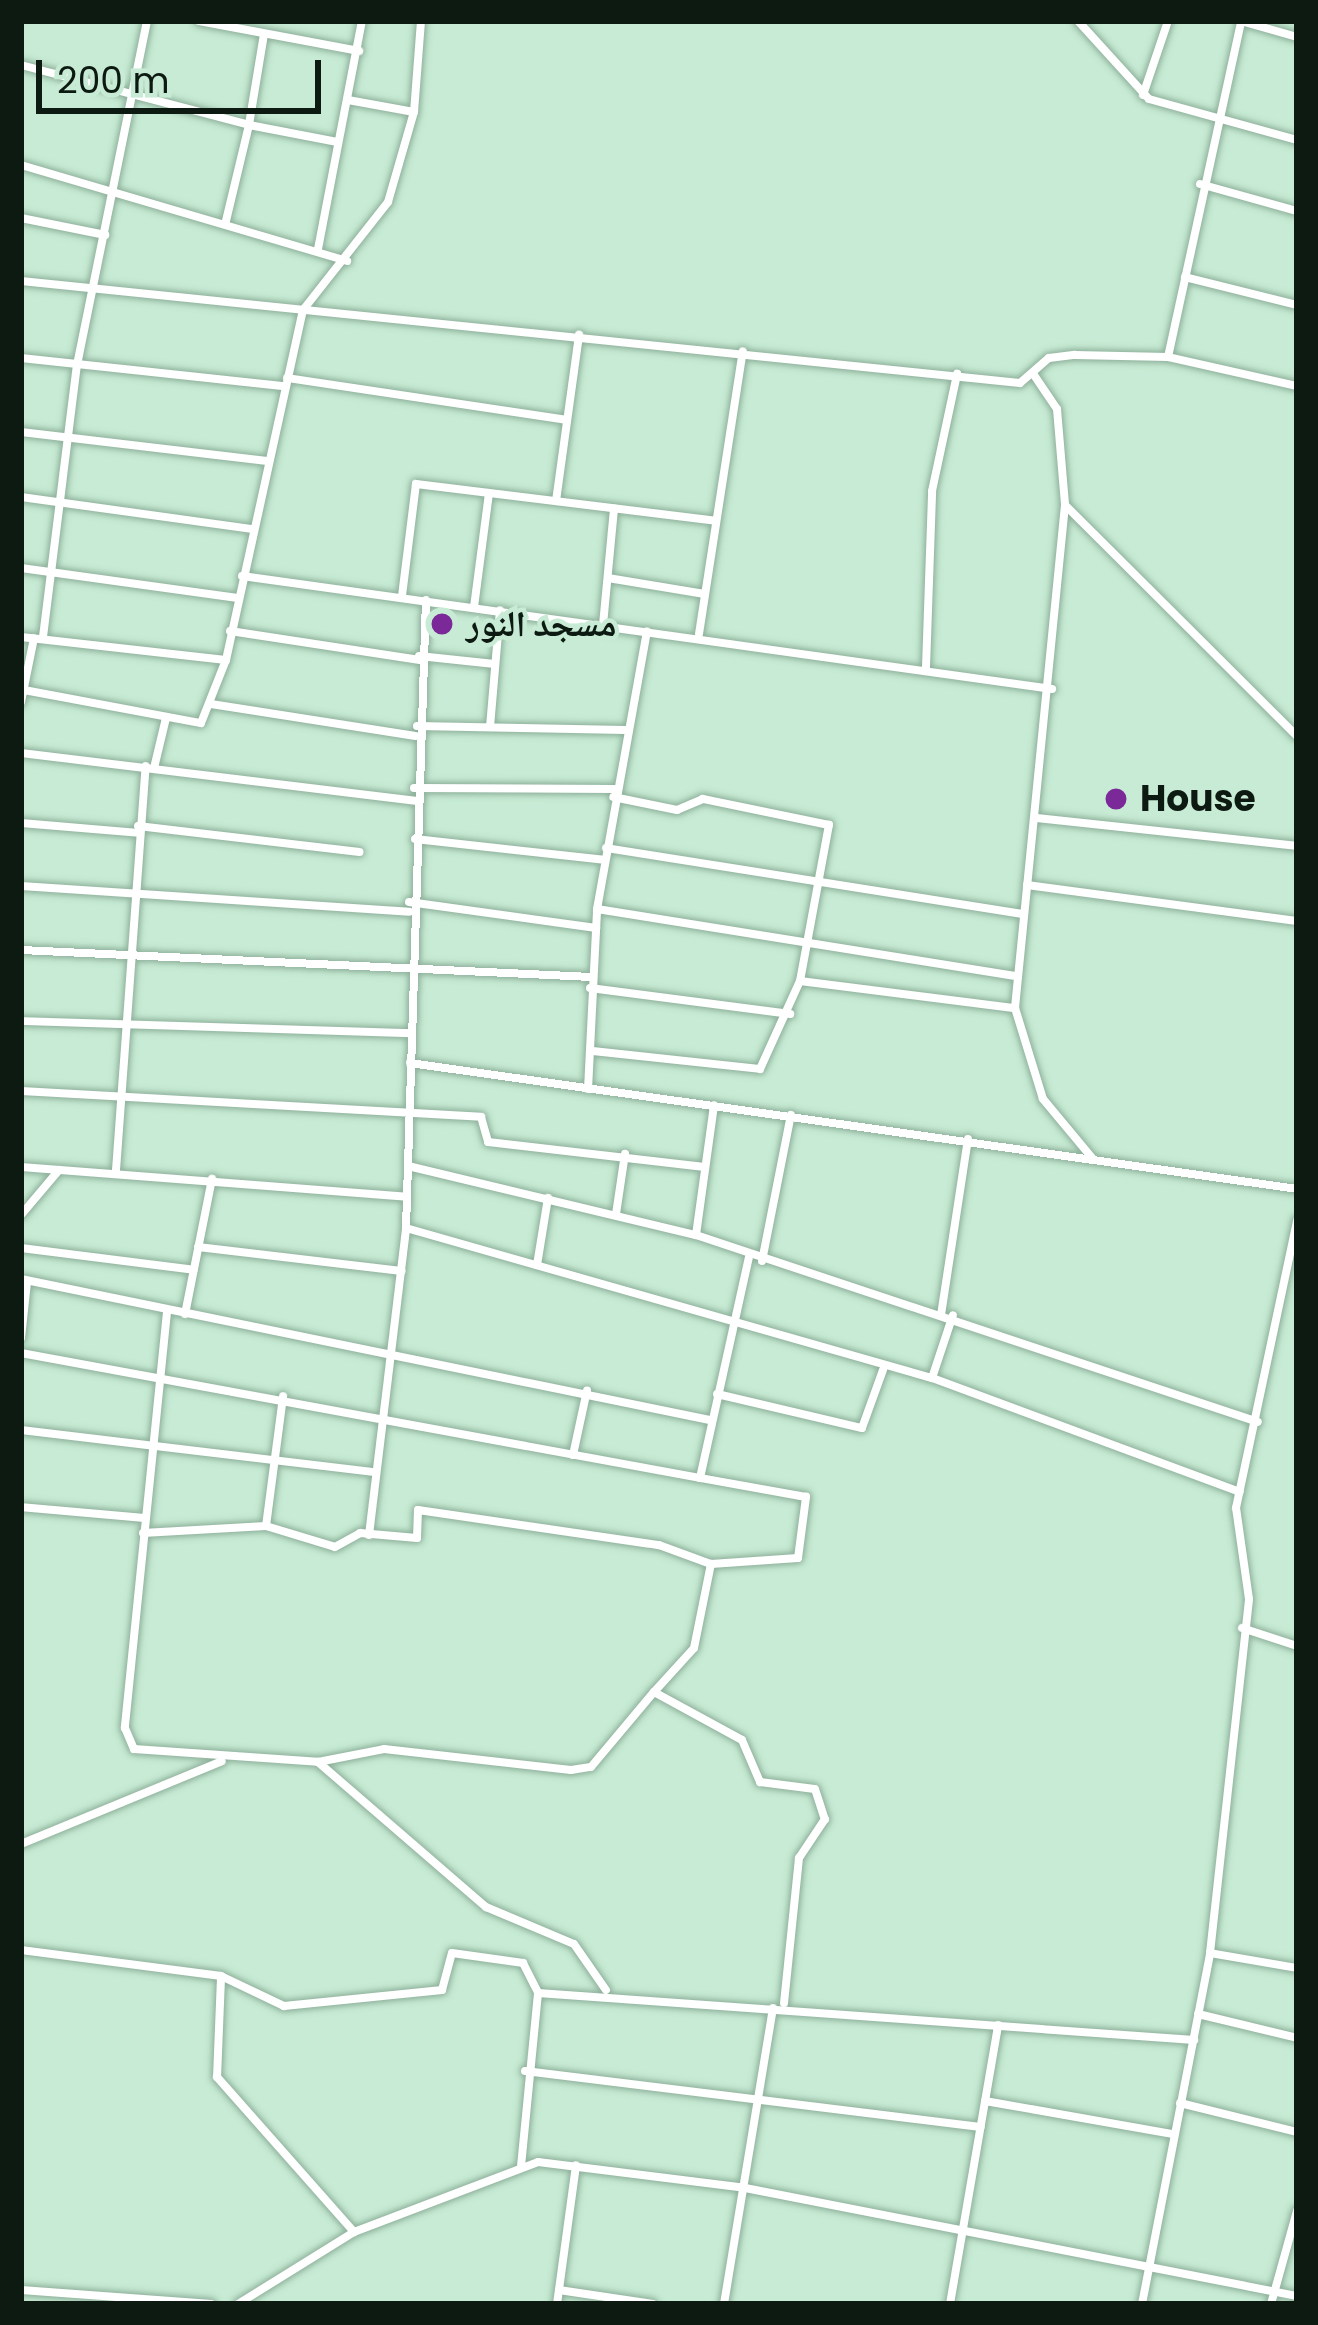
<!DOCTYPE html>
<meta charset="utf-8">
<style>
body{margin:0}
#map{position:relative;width:1318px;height:2325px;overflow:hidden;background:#c7ebd4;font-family:Poppins,"Noto Naskh Arabic",sans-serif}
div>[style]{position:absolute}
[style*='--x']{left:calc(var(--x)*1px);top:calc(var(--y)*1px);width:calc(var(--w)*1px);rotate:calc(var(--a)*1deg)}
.roads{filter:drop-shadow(0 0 3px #8eb09b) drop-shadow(0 0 3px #8eb09b)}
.street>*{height:8px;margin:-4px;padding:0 4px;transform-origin:4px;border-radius:4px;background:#fff}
.dots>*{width:33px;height:33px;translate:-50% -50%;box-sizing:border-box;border:6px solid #c7ebd4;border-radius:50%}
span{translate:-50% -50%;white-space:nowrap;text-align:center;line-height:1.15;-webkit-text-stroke:9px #c7ebd4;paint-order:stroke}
.poi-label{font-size:36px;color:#0d1a12;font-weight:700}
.left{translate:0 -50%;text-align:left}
.frame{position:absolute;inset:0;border:24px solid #0d1a12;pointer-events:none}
.scale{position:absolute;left:36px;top:60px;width:285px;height:54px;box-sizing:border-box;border:6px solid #0d1a12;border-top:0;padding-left:15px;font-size:36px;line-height:42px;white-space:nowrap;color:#0d1a12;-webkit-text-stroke:9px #c7ebd4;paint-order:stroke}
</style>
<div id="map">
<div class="roads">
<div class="street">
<i style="--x:199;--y:21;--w:163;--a:10.6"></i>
<i style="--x:1078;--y:21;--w:105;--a:47.7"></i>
<i style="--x:1149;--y:99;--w:154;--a:15.5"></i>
<i style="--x:264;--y:34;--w:92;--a:99.4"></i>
<i style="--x:249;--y:125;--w:90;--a:10.9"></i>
<i style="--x:21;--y:65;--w:236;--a:14.7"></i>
<i style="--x:249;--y:125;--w:99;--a:103.5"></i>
<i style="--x:1143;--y:95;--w:78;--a:-71.3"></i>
<i style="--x:348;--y:100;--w:67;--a:10.3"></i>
<i style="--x:21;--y:165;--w:340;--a:16.4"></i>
<i style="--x:1200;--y:184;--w:101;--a:15.6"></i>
<i style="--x:21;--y:218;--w:86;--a:11.4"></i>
<i style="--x:318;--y:249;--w:232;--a:-79.1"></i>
<i style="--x:1185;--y:277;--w:115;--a:14"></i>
<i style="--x:21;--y:281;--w:1004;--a:5.83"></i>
<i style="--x:1020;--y:383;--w:38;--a:-41"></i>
<i style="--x:1049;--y:358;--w:26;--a:-7"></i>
<i style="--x:1075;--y:355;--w:93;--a:1.2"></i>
<i style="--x:1168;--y:357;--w:132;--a:12.7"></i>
<i style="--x:1168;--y:357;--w:344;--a:-77.7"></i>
<i style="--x:1241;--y:21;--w:58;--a:15.9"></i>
<i style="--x:21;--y:358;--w:265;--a:6.1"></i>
<i style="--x:1034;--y:375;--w:41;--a:55.9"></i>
<i style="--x:1057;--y:409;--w:96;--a:85.2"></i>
<i style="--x:1065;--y:505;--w:505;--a:95.68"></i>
<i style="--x:1015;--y:1008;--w:95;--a:72.9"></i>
<i style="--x:1043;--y:1099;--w:78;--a:50.2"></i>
<i style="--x:287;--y:378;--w:283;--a:8.5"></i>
<i style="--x:21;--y:432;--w:250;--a:6.7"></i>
<i style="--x:21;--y:497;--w:234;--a:7.9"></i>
<i style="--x:556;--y:501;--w:168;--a:-82.1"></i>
<i style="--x:1066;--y:506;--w:326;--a:44.9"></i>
<i style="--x:21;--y:568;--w:217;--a:7.9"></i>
<i style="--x:242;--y:576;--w:818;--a:7.94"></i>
<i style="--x:608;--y:578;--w:98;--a:9.4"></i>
<i style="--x:402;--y:596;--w:113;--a:-82.9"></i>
<i style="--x:416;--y:484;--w:302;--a:7"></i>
<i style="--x:474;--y:607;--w:115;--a:-82.5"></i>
<i style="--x:603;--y:625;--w:117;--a:-84.6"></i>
<i style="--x:230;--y:631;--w:192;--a:8.7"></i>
<i style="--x:699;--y:634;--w:286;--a:-81.2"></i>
<i style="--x:21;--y:637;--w:206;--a:6.4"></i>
<i style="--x:43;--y:637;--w:274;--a:-82.9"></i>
<i style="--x:77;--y:365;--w:351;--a:-78.5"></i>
<i style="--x:419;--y:656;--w:76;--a:6"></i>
<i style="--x:926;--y:667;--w:176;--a:-88"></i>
<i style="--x:932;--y:491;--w:120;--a:-77.9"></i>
<i style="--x:24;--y:690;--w:180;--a:10.6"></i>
<i style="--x:201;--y:723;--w:68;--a:-68.4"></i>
<i style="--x:226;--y:660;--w:358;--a:-77.6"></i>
<i style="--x:303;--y:310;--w:137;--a:-51.8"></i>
<i style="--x:388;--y:202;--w:94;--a:-73.9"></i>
<i style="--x:414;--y:112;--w:91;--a:-85.6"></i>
<i style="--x:21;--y:702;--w:65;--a:-78.5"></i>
<i style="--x:211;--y:704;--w:207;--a:8.9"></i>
<i style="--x:417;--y:726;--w:208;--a:1.1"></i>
<i style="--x:490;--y:727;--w:117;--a:-85.1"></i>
<i style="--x:21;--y:753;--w:397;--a:6.9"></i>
<i style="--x:154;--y:768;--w:51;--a:-76.5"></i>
<i style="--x:414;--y:788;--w:201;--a:0.3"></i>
<i style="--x:1036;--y:818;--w:262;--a:6.1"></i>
<i style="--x:21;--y:823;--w:118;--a:4.8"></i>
<i style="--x:138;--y:826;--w:223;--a:6.7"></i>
<i style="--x:415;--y:839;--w:190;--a:6.3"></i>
<i style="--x:606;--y:848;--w:421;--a:9"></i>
<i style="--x:1027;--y:885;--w:272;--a:7.6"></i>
<i style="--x:21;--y:886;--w:389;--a:3.8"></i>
<i style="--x:409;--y:902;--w:189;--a:7.9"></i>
<i style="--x:597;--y:909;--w:422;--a:9.1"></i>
<i style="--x:21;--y:950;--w:571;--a:2.71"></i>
<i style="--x:800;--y:981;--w:217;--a:7.2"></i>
<i style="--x:590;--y:988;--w:202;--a:7.4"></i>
<i style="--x:21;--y:1021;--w:387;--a:1.8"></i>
<i style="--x:592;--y:1051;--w:169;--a:6.1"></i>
<i style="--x:760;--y:1069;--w:97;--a:-65.6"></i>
<i style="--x:800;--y:981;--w:159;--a:-79.5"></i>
<i style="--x:829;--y:825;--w:129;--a:-168.3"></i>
<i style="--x:703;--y:799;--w:28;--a:157"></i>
<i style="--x:677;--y:810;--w:65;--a:-168.5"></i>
<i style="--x:410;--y:1063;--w:896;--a:8.08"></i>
<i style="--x:588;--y:1089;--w:180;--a:-87.1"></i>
<i style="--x:597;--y:909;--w:282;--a:-79.8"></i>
<i style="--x:21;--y:1091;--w:461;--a:3.2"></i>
<i style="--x:481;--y:1117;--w:26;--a:74"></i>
<i style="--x:488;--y:1142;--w:218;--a:6.6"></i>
<i style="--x:408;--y:1166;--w:296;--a:13.5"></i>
<i style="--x:696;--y:1235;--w:592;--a:18.4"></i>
<i style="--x:21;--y:1167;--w:387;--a:4.4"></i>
<i style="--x:116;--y:1170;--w:405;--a:-85.8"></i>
<i style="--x:616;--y:1214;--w:61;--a:-81.5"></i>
<i style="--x:21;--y:1215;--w:59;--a:-49.8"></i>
<i style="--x:406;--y:1228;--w:547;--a:15.92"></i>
<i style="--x:932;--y:1378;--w:328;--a:20.3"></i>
<i style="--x:696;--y:1235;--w:131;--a:-82.1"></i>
<i style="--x:198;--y:1247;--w:205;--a:6.7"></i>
<i style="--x:21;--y:1248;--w:174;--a:7.2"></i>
<i style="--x:762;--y:1261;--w:149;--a:-78.8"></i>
<i style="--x:537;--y:1265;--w:68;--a:-80.7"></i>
<i style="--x:21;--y:1279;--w:703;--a:11.57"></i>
<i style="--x:167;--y:1312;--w:418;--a:95.8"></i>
<i style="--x:125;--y:1728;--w:23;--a:67"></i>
<i style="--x:134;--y:1749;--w:184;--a:4"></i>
<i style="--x:318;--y:1762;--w:67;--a:-11.1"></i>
<i style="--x:384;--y:1749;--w:188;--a:6.4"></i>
<i style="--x:571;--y:1770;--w:20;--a:-9"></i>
<i style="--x:591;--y:1767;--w:98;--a:-50"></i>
<i style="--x:654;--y:1692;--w:100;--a:28.6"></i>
<i style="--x:742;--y:1740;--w:46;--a:66.8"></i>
<i style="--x:760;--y:1782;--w:55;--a:7.3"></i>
<i style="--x:815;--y:1789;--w:32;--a:72"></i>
<i style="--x:825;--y:1819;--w:47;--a:123.7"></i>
<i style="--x:799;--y:1858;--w:146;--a:95.9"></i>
<i style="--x:185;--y:1314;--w:138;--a:-78.7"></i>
<i style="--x:941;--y:1315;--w:178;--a:-81.3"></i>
<i style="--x:21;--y:1338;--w:56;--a:-83.9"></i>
<i style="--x:21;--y:1353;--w:690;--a:10.43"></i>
<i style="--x:700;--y:1478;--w:226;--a:-77.5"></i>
<i style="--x:932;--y:1378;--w:66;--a:-71.6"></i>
<i style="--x:717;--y:1394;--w:149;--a:13.2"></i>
<i style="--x:862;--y:1428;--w:62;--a:-70.1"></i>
<i style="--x:21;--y:1430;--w:356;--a:6.8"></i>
<i style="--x:573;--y:1455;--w:66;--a:-77.8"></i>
<i style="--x:21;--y:1507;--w:123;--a:5.1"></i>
<i style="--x:266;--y:1526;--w:72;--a:16.9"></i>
<i style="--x:335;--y:1547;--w:29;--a:-29"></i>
<i style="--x:360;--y:1533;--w:57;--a:5"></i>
<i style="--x:417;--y:1538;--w:28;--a:-88"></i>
<i style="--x:418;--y:1510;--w:244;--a:8.3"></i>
<i style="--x:659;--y:1545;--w:55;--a:20.1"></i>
<i style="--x:143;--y:1533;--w:123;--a:-3.3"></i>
<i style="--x:266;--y:1526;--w:131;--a:-82.5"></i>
<i style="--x:369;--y:1535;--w:309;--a:-83.1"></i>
<i style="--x:406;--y:1228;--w:628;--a:-88.18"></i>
<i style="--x:1242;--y:1628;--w:58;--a:18.1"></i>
<i style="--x:654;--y:1692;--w:59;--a:-47.7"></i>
<i style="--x:694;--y:1648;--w:86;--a:-78.6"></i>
<i style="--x:711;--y:1564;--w:87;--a:-3.9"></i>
<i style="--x:798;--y:1558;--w:62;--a:-82.5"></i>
<i style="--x:806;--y:1497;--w:108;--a:-169.8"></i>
<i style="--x:318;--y:1762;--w:222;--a:40.8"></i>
<i style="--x:486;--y:1907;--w:95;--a:22.8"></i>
<i style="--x:574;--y:1944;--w:56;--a:55.2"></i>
<i style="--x:21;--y:1844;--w:217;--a:-22.4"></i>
<i style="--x:21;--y:1950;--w:202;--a:7.4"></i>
<i style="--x:221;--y:1976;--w:70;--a:25.5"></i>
<i style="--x:284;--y:2006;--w:159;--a:-5.8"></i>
<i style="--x:442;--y:1990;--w:38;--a:-75"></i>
<i style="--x:452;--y:1953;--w:72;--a:8"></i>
<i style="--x:523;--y:1963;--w:34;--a:63"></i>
<i style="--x:538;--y:1993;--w:173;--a:95.6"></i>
<i style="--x:1210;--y:1953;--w:88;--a:9.8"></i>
<i style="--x:221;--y:1978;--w:99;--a:92.3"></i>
<i style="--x:217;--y:2077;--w:207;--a:48.5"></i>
<i style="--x:538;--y:1993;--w:658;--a:4.1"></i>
<i style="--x:1198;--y:2014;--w:102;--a:13.6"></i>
<i style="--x:525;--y:2071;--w:459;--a:7"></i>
<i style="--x:985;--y:2101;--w:191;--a:10"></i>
<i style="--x:1180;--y:2103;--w:121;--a:13.9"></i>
<i style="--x:21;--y:2290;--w:191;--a:4.2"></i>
<i style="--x:559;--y:2290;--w:95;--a:8.5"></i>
<i style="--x:238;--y:2304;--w:137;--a:-31.8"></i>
<i style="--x:354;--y:2232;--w:197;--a:-20.8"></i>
<i style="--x:538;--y:2162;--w:204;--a:7.1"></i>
<i style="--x:740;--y:2187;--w:568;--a:11.07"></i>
<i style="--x:557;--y:2304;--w:140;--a:-82.2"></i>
<i style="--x:724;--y:2304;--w:300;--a:-80.6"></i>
<i style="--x:950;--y:2304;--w:283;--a:-80.2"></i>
<i style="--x:1142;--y:2304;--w:358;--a:-79"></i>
<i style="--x:1210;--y:1953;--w:356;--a:-83.7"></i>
<i style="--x:1249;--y:1599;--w:92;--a:-98.1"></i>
<i style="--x:1236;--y:1508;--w:294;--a:-78"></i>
<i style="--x:1271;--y:2304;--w:97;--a:-74.4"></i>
</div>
</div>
<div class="dots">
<i style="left:442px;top:624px;background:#7b2999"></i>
<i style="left:1116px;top:799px;background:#7b2999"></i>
</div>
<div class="poi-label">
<span class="left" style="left:466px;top:624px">مسجد النور</span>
<span class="left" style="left:1140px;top:799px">House</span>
</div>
<div class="frame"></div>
<div class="scale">200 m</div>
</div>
